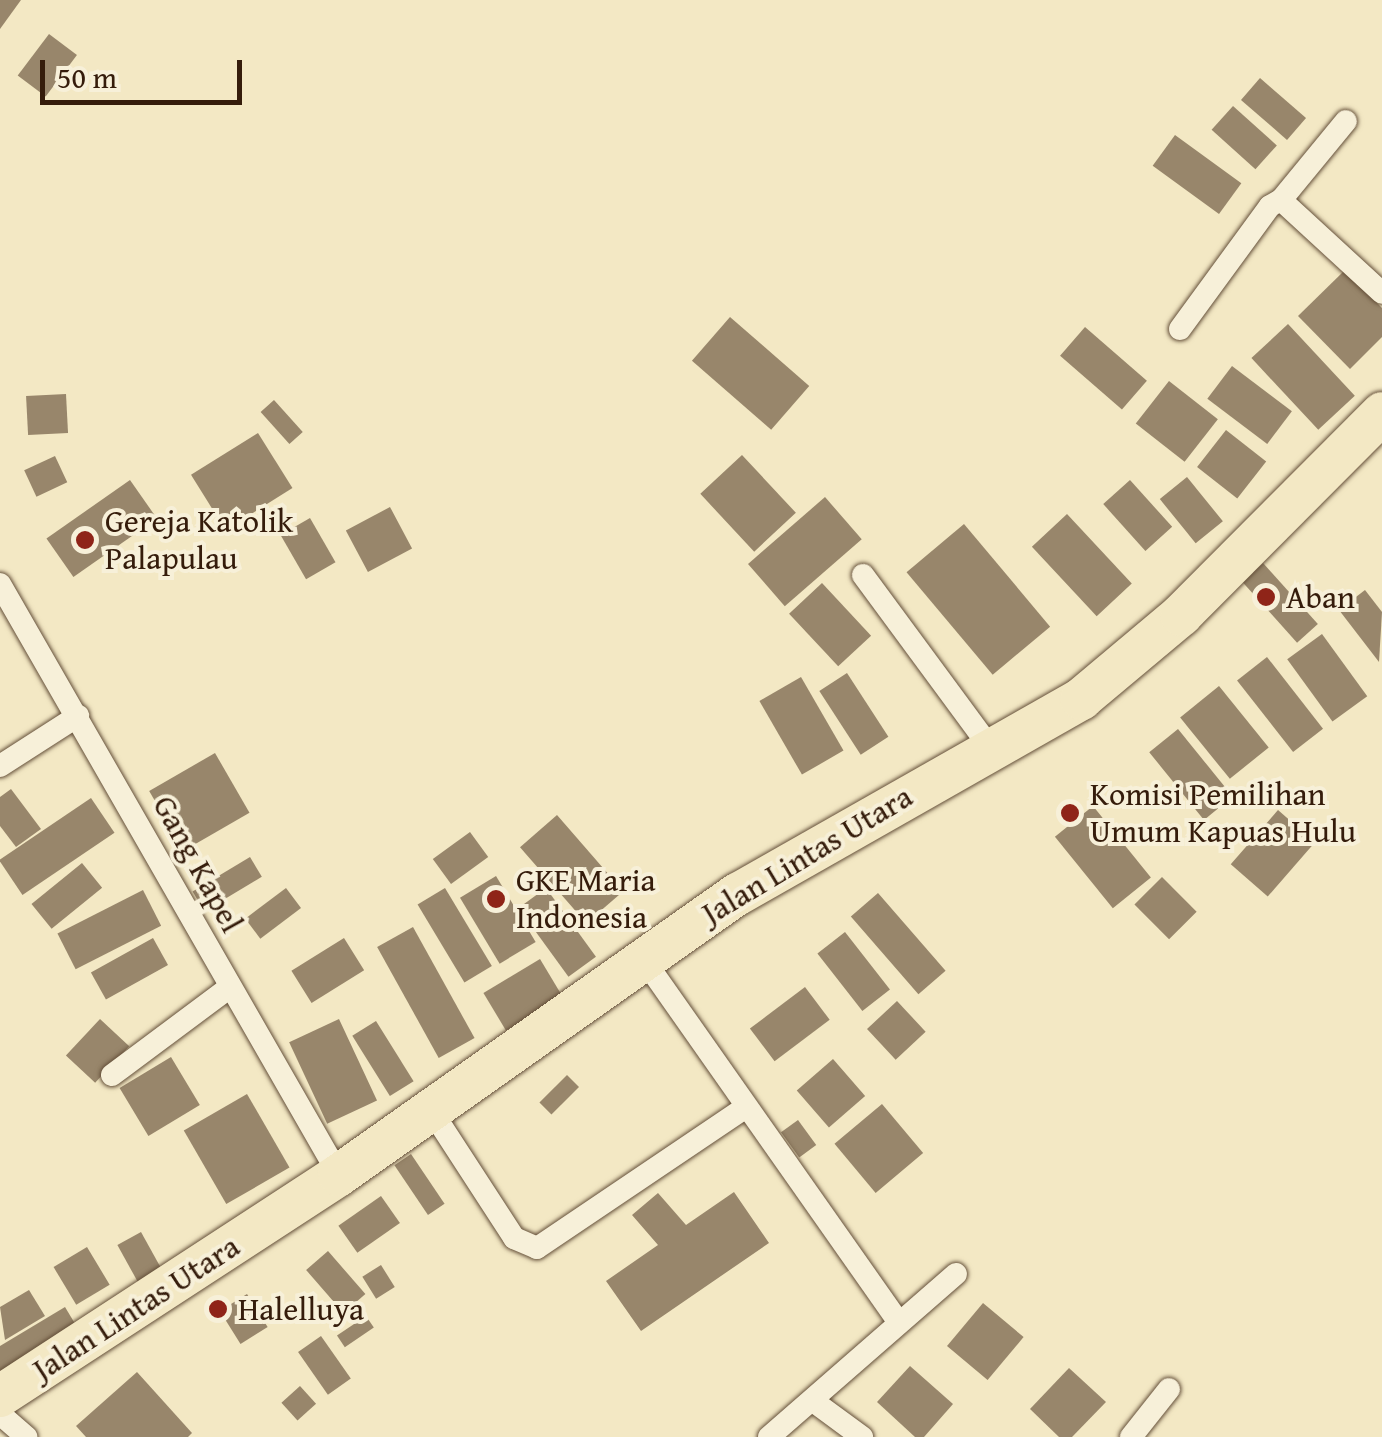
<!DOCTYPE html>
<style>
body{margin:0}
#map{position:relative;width:1382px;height:1437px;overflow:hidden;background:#f3e8c4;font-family:"Gentium Book Plus",serif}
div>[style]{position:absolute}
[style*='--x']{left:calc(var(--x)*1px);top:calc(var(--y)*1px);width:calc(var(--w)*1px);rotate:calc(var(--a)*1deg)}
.building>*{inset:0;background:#98866b;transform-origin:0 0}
.roads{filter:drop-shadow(0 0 2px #644f39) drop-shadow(0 0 2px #644f39)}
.street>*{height:22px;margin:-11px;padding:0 11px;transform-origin:11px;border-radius:11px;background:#f7f0d9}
.highway>*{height:42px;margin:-21px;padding:0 21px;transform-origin:21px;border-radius:21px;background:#f3e8c4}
.dots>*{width:28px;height:28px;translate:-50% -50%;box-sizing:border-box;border:5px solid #f7f0d9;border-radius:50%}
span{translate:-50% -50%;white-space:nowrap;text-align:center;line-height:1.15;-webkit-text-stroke:8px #f7f0d9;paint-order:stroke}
.poi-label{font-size:32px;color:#351c0b}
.left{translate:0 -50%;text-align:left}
.street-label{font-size:32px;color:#351c0b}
.scale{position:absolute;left:40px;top:60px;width:202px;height:45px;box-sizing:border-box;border:5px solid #351c0b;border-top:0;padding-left:12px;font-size:30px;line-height:35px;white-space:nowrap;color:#351c0b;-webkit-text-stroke:8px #f7f0d9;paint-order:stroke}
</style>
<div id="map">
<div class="building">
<i style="clip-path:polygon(0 0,21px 0,0 29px)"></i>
<i style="left:49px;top:34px;width:35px;height:52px;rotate:37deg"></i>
<i style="left:1260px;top:78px;width:61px;height:29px;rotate:41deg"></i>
<i style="left:1233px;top:106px;width:59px;height:32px;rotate:42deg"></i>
<i style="left:1175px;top:135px;width:82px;height:38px;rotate:36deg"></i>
<i style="clip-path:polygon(1345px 270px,1382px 308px,1382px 337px,1350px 369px,1298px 316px)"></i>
<i style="left:730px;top:317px;width:105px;height:58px;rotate:41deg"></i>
<i style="left:1288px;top:324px;width:98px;height:50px;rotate:47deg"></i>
<i style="left:1085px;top:327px;width:82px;height:38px;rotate:41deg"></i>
<i style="left:1232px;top:366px;width:75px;height:41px;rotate:37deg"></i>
<i style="left:1169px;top:381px;width:62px;height:54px;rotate:38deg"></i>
<i style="left:66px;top:394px;width:39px;height:40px;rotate:87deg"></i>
<i style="left:274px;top:400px;width:43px;height:18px;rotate:48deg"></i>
<i style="left:1226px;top:430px;width:51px;height:47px;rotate:38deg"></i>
<i style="left:258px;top:433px;width:65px;height:79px;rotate:58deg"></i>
<i style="left:742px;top:455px;width:79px;height:57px;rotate:47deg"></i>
<i style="left:55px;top:456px;width:29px;height:34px;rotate:65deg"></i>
<i style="left:1187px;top:477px;width:57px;height:35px;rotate:51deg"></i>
<i style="left:130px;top:480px;width:47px;height:102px;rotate:55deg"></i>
<i style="left:1130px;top:480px;width:63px;height:36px;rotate:48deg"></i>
<i style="left:825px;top:497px;width:56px;height:102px;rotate:49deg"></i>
<i style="left:390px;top:507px;width:47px;height:50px;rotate:62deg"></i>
<i style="left:1067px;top:514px;width:95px;height:48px;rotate:47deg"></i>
<i style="left:310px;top:518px;width:51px;height:34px;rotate:60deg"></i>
<i style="left:964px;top:524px;width:134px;height:75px;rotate:50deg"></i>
<i style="left:1263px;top:563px;width:82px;height:28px;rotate:48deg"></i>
<i style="left:822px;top:583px;width:72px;height:45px;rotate:47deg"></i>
<i style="clip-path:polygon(1365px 590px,1382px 612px,1379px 662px,1339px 610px)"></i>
<i style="left:1322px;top:634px;width:77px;height:43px;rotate:54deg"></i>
<i style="left:1267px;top:657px;width:91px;height:38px;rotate:52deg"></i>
<i style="left:847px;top:673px;width:76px;height:33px;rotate:57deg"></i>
<i style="left:801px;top:677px;width:85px;height:48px;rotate:60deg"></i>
<i style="left:1219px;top:686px;width:79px;height:50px;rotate:51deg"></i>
<i style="left:1178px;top:729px;width:87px;height:37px;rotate:51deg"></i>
<i style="left:215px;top:753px;width:69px;height:76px;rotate:60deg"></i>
<i style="clip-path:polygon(11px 789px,41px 829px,16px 847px,0 826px,0 797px)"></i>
<i style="left:91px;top:798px;width:42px;height:111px;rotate:56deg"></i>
<i style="left:1093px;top:806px;width:92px;height:49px;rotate:51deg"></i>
<i style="left:1278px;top:810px;width:49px;height:72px;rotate:41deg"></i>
<i style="left:557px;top:815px;width:101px;height:49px;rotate:49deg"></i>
<i style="left:470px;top:832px;width:31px;height:46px;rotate:54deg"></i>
<i style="left:250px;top:857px;width:23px;height:67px;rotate:59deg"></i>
<i style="left:82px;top:863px;width:32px;height:65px;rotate:51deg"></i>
<i style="left:496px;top:876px;width:77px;height:42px;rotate:59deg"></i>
<i style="left:1162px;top:877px;width:49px;height:39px;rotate:45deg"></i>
<i style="left:286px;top:888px;width:25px;height:51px;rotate:53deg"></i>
<i style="left:445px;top:888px;width:91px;height:32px;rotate:59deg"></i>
<i style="left:546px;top:888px;width:85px;height:34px;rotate:54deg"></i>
<i style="left:143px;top:890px;width:40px;height:96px;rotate:63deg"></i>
<i style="left:878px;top:893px;width:103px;height:36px;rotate:49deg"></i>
<i style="left:413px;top:927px;width:127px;height:41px;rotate:61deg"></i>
<i style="left:845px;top:932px;width:73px;height:35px;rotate:52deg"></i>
<i style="left:153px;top:938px;width:31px;height:71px;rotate:61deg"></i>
<i style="left:344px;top:938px;width:38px;height:62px;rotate:58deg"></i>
<i style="left:540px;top:959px;width:44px;height:66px;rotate:59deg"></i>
<i style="left:805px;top:987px;width:41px;height:69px;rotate:53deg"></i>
<i style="left:897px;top:1001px;width:42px;height:41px;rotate:47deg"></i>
<i style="left:100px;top:1019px;width:40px;height:50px;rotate:43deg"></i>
<i style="left:339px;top:1019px;width:90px;height:55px;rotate:65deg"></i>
<i style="left:376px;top:1021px;width:71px;height:28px;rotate:58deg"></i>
<i style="left:171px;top:1057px;width:56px;height:60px;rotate:59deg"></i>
<i style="left:833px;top:1059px;width:49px;height:48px;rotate:49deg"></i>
<i style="left:567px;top:1075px;width:17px;height:39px;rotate:45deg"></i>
<i style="left:247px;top:1094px;width:85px;height:73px;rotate:60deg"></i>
<i style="left:882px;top:1104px;width:64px;height:62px;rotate:50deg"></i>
<i style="left:798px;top:1120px;width:31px;height:21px;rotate:54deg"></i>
<i style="left:411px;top:1154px;width:60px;height:20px;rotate:56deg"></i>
<i style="clip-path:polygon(734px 1192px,769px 1243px,641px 1331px,606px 1281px,658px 1245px,632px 1215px,658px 1193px,686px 1225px)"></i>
<i style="left:381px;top:1196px;width:33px;height:52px;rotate:55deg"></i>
<i style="left:141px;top:1232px;width:46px;height:27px;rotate:61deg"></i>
<i style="left:87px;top:1247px;width:44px;height:39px;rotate:59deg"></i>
<i style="left:328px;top:1251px;width:57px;height:29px;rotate:49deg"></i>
<i style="left:381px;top:1265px;width:26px;height:22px;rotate:58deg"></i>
<i style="clip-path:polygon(29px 1290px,45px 1316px,5px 1340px,0 1307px)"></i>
<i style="left:247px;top:1294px;width:39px;height:32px;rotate:58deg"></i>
<i style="left:983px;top:1303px;width:53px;height:56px;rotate:40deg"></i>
<i style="clip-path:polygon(65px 1307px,80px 1332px,0 1380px,0 1346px)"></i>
<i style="left:366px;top:1316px;width:14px;height:35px;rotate:56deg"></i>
<i style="left:321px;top:1336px;width:52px;height:28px;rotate:55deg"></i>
<i style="clip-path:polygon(910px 1366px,953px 1404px,924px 1437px,915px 1437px,877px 1402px)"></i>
<i style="clip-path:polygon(1069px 1368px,1106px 1402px,1072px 1437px,1059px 1437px,1030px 1409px)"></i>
<i style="clip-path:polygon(137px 1372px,192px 1433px,188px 1437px,86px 1437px,76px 1426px)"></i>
<i style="left:300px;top:1386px;width:24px;height:25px;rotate:48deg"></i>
</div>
<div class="roads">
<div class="street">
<i style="--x:1281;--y:200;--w:102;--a:-50.6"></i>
<i style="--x:1180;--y:329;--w:152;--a:-53.8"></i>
<i style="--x:1270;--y:206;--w:13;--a:-29"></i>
<i style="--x:1281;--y:200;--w:137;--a:42.6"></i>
<i style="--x:863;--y:575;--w:214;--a:53.6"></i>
<i style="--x:0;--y:584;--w:681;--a:60.16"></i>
<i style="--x:0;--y:766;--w:93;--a:-32.7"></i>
<i style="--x:642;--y:957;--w:444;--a:54.9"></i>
<i style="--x:112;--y:1075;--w:147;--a:-36.7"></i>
<i style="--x:431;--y:1110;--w:153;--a:57"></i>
<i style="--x:514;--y:1238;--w:25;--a:23"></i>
<i style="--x:537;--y:1248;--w:252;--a:-34"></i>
<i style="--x:813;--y:1401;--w:61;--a:36.3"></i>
<i style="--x:0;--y:1414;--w:35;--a:41"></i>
<i style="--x:769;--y:1437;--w:248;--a:-41.1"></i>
<i style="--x:1131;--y:1437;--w:61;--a:-51.6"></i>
</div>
<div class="highway">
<i style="--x:0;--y:1396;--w:405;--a:-33.1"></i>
<i style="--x:339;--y:1175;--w:488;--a:-35.2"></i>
<i style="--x:738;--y:894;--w:395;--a:-29.6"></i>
<i style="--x:1081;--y:699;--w:131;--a:-40"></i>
<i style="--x:1181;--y:615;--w:285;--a:-45.1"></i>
</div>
</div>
<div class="dots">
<i style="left:85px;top:540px;background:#8f2418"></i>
<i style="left:1266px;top:597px;background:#8f2418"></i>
<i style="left:1070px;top:813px;background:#8f2418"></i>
<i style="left:496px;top:899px;background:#8f2418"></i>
<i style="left:218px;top:1309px;background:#8f2418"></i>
</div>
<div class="poi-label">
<span class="left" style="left:105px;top:540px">Gereja Katolik<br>Palapulau</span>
<span class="left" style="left:1286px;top:597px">Aban</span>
<span class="left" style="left:1090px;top:813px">Komisi Pemilihan<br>Umum Kapuas Hulu</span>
<span class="left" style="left:516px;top:899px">GKE Maria<br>Indonesia</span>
<span class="left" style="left:238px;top:1309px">Halelluya</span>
</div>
<div class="street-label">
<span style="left:807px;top:855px;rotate:-31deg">Jalan Lintas Utara</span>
<span style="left:198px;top:864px;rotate:61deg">Gang Kapel</span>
<span style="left:136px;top:1308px;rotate:-33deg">Jalan Lintas Utara</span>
</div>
<div class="scale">50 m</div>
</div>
